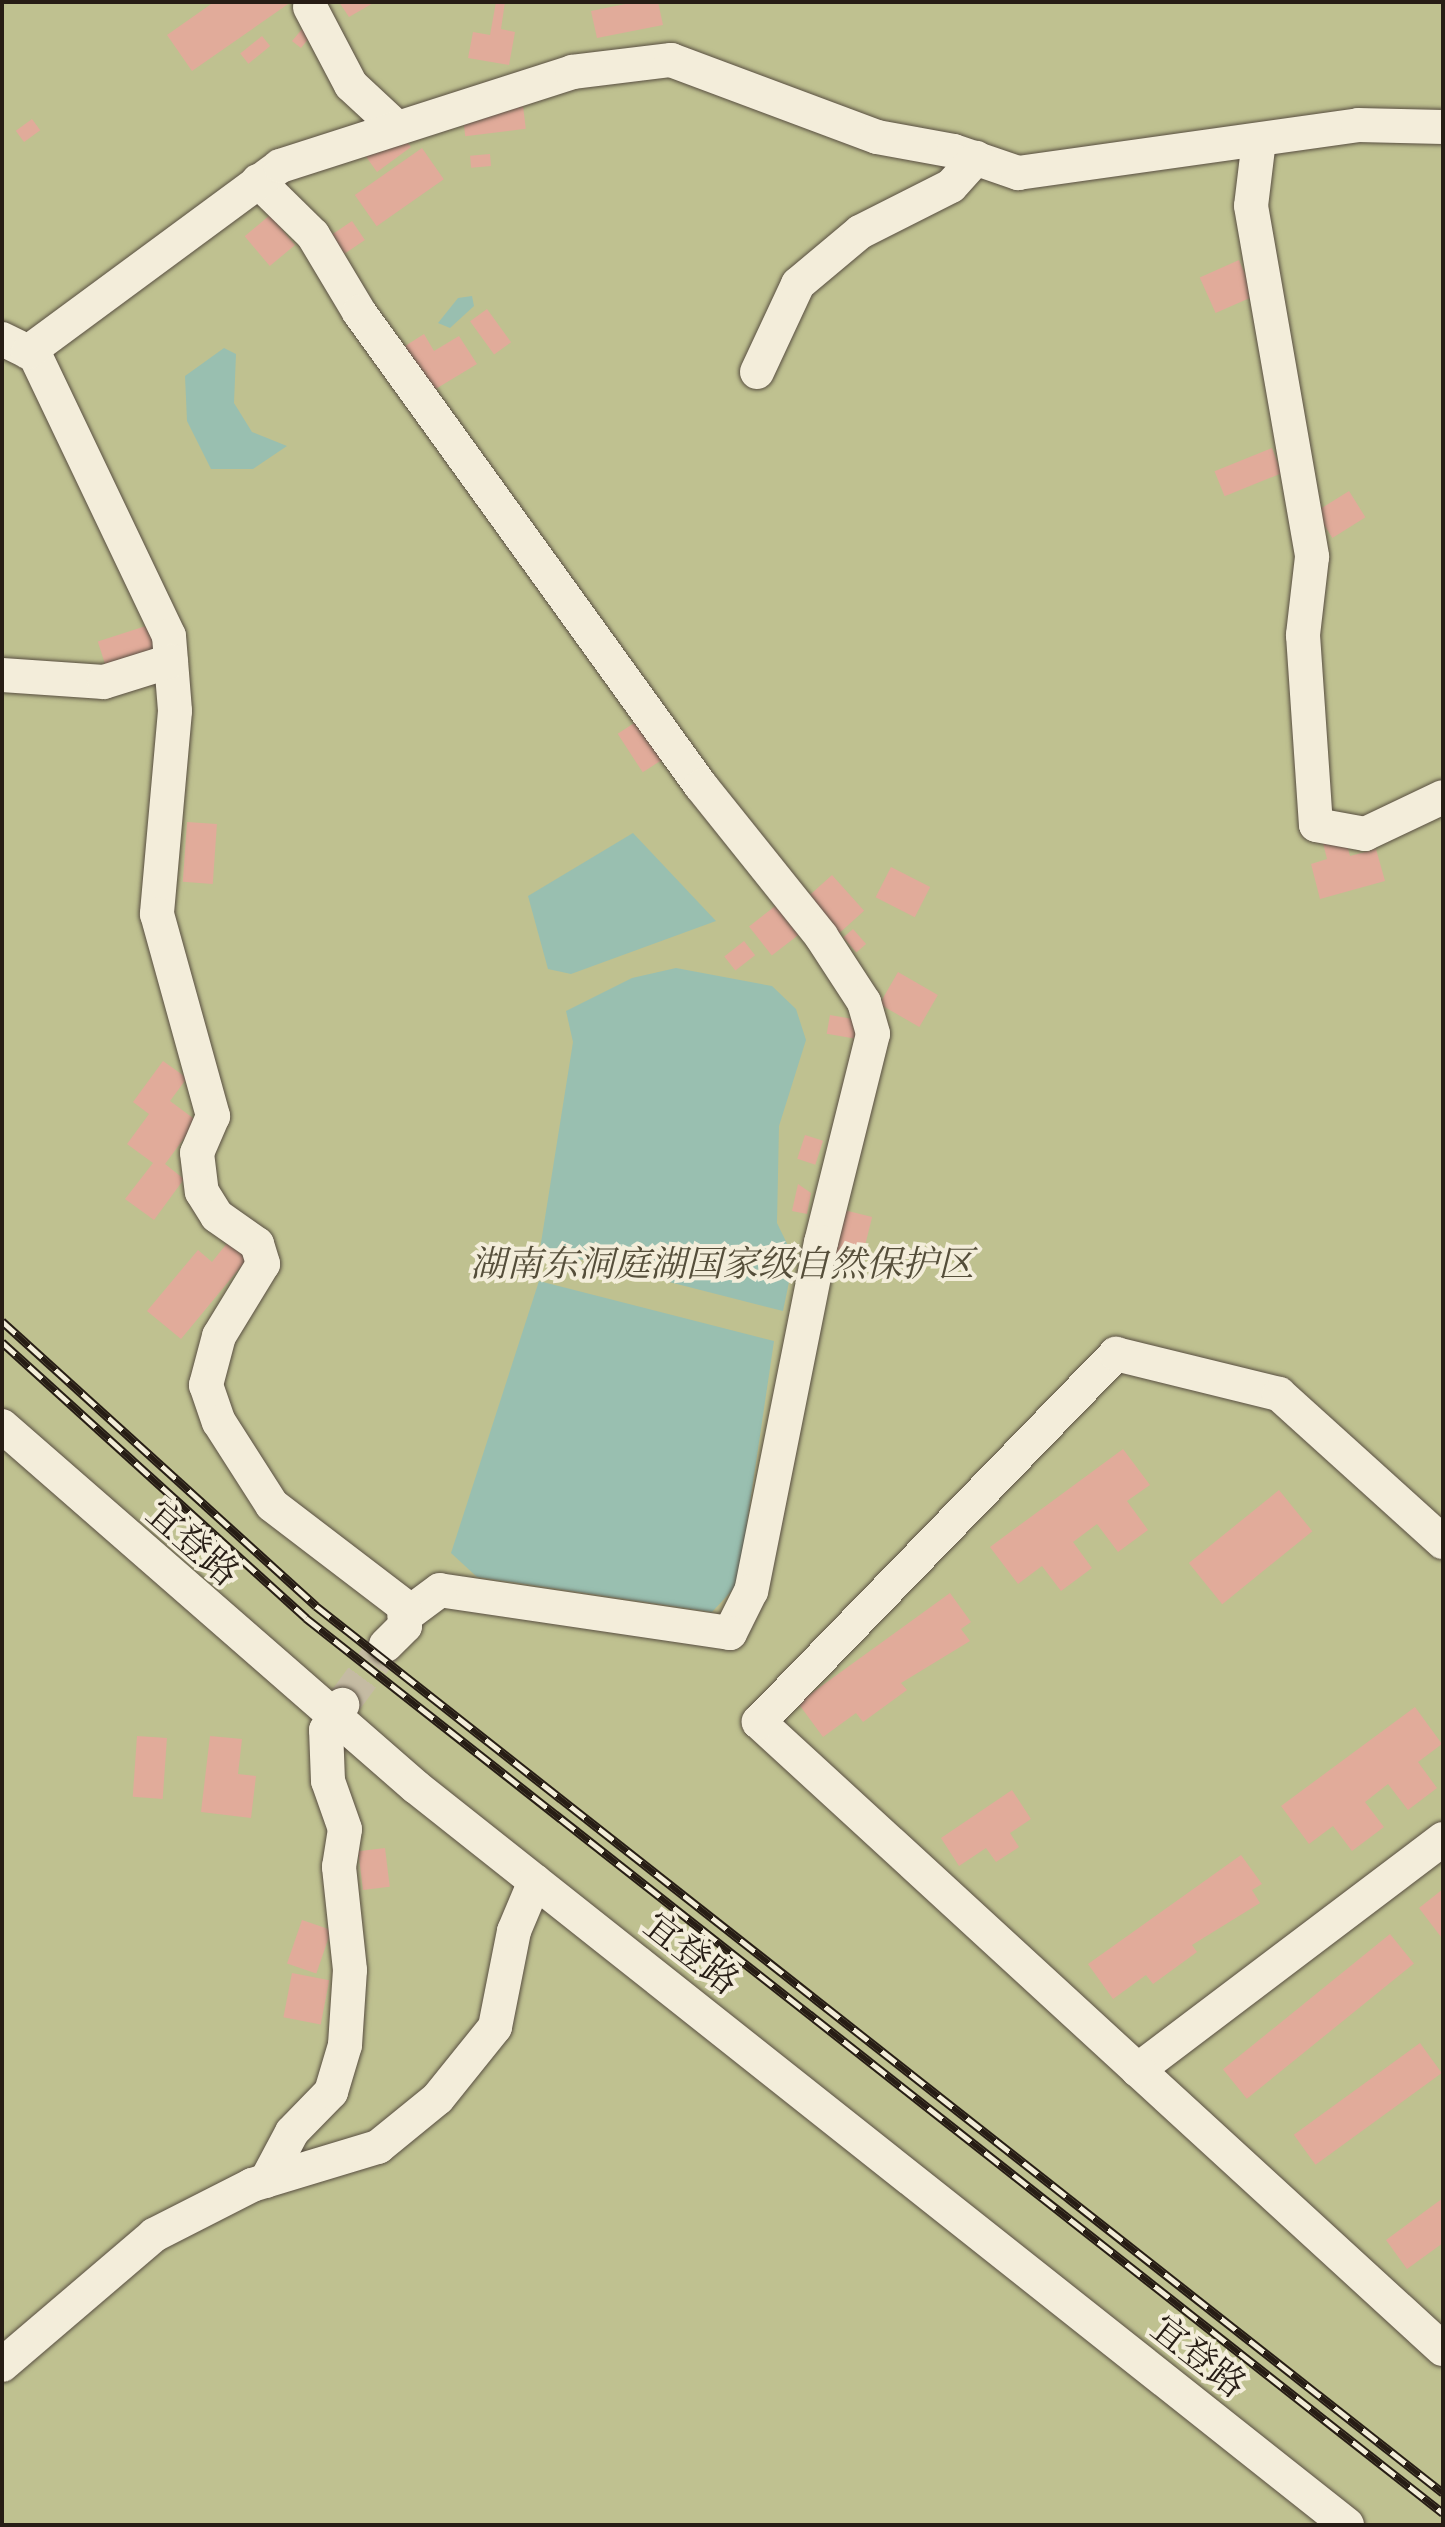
<!DOCTYPE html>
<meta charset="utf-8">
<style>
body{margin:0}
#map{position:relative;width:1445px;height:2527px;overflow:hidden;background:#ece3c6;font-family:"EB Garamond","Noto Serif SC",serif}
div>[style]{position:absolute}
[style*='--x']{left:calc(var(--x)*1px);top:calc(var(--y)*1px);width:calc(var(--w)*1px);rotate:calc(var(--a)*1deg)}
.green>*{inset:0;background:#bfc190;transform-origin:0 0}
.water>*{inset:0;background:#99bfb0}
.building>*{inset:0;background:#e1ab9a;transform-origin:0 0}
.minor-tunnel>*{height:34px;margin-top:-17px;transform-origin:0;background:repeating-linear-gradient(90deg,#c5bba3 0 34px,transparent 0 51px)}
.roads{filter:drop-shadow(0 0 2px #584e41) drop-shadow(0 0 2px #584e41)}
.minor>*{height:34px;margin:-17px;padding:0 17px;transform-origin:17px;border-radius:17px;background:#f3edda}
.rail>*{height:9px;margin-top:-4.5px;transform-origin:0;background:repeating-linear-gradient(90deg,#f3edda 0 18px,#271d15 0 36px);box-sizing:border-box;border-block:2px solid #271d15}
span{translate:-50% -50%;white-space:nowrap;text-align:center;line-height:1.15;-webkit-text-stroke:8px #f3edda;paint-order:stroke}
.park-label{font-size:36px;color:#554e3a;font-style:italic}
.street-label{font-size:36px;color:#271d15}
.frame{position:absolute;inset:0;border:4px solid #271d15;pointer-events:none}
</style>
<div id="map">
<div class="green">
<i style="left:2px;top:2px;width:1441px;height:2523px"></i>
</div>
<div class="water">
<i style="clip-path:polygon(472px 296px,474px 306px,450px 328px,438px 323px,458px 298px)"></i>
<i style="clip-path:polygon(224px 348px,236px 354px,234px 403px,252px 432px,287px 446px,253px 469px,211px 469px,187px 421px,185px 376px)"></i>
<i style="clip-path:polygon(633px 833px,716px 921px,571px 974px,548px 969px,528px 896px)"></i>
<i style="clip-path:polygon(676px 968px,772px 986px,796px 1009px,806px 1040px,779px 1126px,777px 1223px,794px 1258px,783px 1311px,540px 1249px,573px 1042px,566px 1011px,632px 978px)"></i>
<i style="clip-path:polygon(539px 1281px,774px 1341px,738px 1584px,712px 1612px,477px 1577px,451px 1553px)"></i>
</div>
<div class="building">
<i style="clip-path:polygon(214px 2px,291px 2px,192px 71px,167px 35px)"></i>
<i style="clip-path:polygon(339px 2px,375px 2px,349px 17px)"></i>
<i style="clip-path:polygon(496px 2px,505px 2px,501px 29px,515px 32px,509px 65px,468px 58px,473px 32px,490px 35px)"></i>
<i style="clip-path:polygon(635px 2px,658px 2px,663px 25px,597px 38px,591px 11px)"></i>
<i style="clip-path:polygon(303px 28px,309px 38px,301px 48px,292px 41px)"></i>
<i style="left:262px;top:36px;width:13px;height:28px;rotate:51deg"></i>
<i style="left:523px;top:106px;width:23px;height:61px;rotate:83deg"></i>
<i style="left:32px;top:119px;width:14px;height:20px;rotate:54deg"></i>
<i style="clip-path:polygon(402px 135px,411px 147px,377px 172px,362px 151px)"></i>
<i style="left:422px;top:148px;width:38px;height:82px;rotate:55deg"></i>
<i style="left:490px;top:154px;width:12px;height:20px;rotate:85deg"></i>
<i style="left:270px;top:215px;width:39px;height:33px;rotate:50deg"></i>
<i style="left:352px;top:221px;width:23px;height:29px;rotate:56deg"></i>
<i style="left:1239px;top:260px;width:39px;height:43px;rotate:66deg"></i>
<i style="left:487px;top:309px;width:41px;height:21px;rotate:54deg"></i>
<i style="clip-path:polygon(424px 334px,434px 351px,459px 336px,477px 364px,429px 393px,402px 348px)"></i>
<i style="left:1272px;top:448px;width:27px;height:62px;rotate:68deg"></i>
<i style="left:1349px;top:491px;width:31px;height:39px;rotate:58deg"></i>
<i style="left:152px;top:624px;width:25px;height:57px;rotate:72deg"></i>
<i style="left:642px;top:718px;width:46px;height:29px;rotate:57deg"></i>
<i style="left:187px;top:822px;width:30px;height:60px;rotate:4deg"></i>
<i style="clip-path:polygon(1345px 837px,1350px 856px,1376px 849px,1385px 881px,1320px 899px,1311px 864px,1327px 859px,1323px 843px)"></i>
<i style="left:891px;top:867px;width:44px;height:34px;rotate:27deg"></i>
<i style="left:832px;top:875px;width:48px;height:37px;rotate:48deg"></i>
<i style="left:779px;top:903px;width:37px;height:38px;rotate:52deg"></i>
<i style="left:853px;top:929px;width:20px;height:13px;rotate:49deg"></i>
<i style="left:744px;top:941px;width:18px;height:25px;rotate:52deg"></i>
<i style="left:898px;top:972px;width:46px;height:37px;rotate:30deg"></i>
<i style="left:830px;top:1015px;width:28px;height:19px;rotate:10deg"></i>
<i style="clip-path:polygon(163px 1061px,187px 1078px,170px 1101px,197px 1121px,165px 1164px,184px 1179px,154px 1220px,125px 1199px,153px 1163px,127px 1144px,149px 1114px,133px 1102px)"></i>
<i style="left:805px;top:1135px;width:19px;height:25px;rotate:18deg"></i>
<i style="clip-path:polygon(798px 1184px,811px 1193px,807px 1214px,792px 1211px)"></i>
<i style="left:844px;top:1210px;width:29px;height:62px;rotate:14deg"></i>
<i style="clip-path:polygon(228px 1242px,248px 1258px,181px 1339px,147px 1311px,198px 1250px,212px 1262px)"></i>
<i style="clip-path:polygon(1123px 1449px,1150px 1485px,1127px 1501px,1148px 1530px,1118px 1552px,1097px 1524px,1073px 1542px,1092px 1568px,1061px 1591px,1042px 1566px,1018px 1584px,990px 1547px)"></i>
<i style="left:1279px;top:1490px;width:53px;height:116px;rotate:51deg"></i>
<i style="clip-path:polygon(950px 1593px,971px 1622px,961px 1629px,970px 1641px,901px 1683px,907px 1690px,863px 1722px,856px 1713px,823px 1737px,798px 1703px)"></i>
<i style="clip-path:polygon(1415px 1707px,1442px 1744px,1418px 1762px,1437px 1788px,1408px 1810px,1388px 1784px,1365px 1802px,1384px 1827px,1352px 1851px,1333px 1826px,1309px 1844px,1281px 1806px)"></i>
<i style="left:137px;top:1736px;width:30px;height:61px;rotate:4deg"></i>
<i style="clip-path:polygon(210px 1736px,242px 1739px,238px 1774px,256px 1776px,251px 1818px,201px 1812px)"></i>
<i style="clip-path:polygon(1012px 1790px,1031px 1819px,1010px 1833px,1019px 1847px,996px 1862px,986px 1848px,959px 1866px,941px 1838px)"></i>
<i style="left:385px;top:1848px;width:39px;height:27px;rotate:83deg"></i>
<i style="clip-path:polygon(1241px 1855px,1262px 1884px,1252px 1890px,1260px 1903px,1192px 1945px,1197px 1952px,1153px 1984px,1146px 1975px,1113px 1999px,1088px 1964px)"></i>
<i style="clip-path:polygon(1443px 1889px,1443px 1935px,1441px 1937px,1419px 1908px)"></i>
<i style="left:302px;top:1920px;width:31px;height:46px;rotate:19deg"></i>
<i style="left:1390px;top:1934px;width:38px;height:215px;rotate:51deg"></i>
<i style="left:292px;top:1973px;width:38px;height:45px;rotate:11deg"></i>
<i style="left:1420px;top:2043px;width:37px;height:156px;rotate:54deg"></i>
<i style="clip-path:polygon(1443px 2198px,1443px 2243px,1407px 2269px,1386px 2240px)"></i>
</div>
<div class="minor-tunnel">
<i style="--x:342;--y:1705;--w:74;--a:-53.7"></i>
</div>
<div class="roads">
<div class="minor">
<i style="--x:310;--y:7;--w:88;--a:62.3"></i>
<i style="--x:351;--y:85;--w:59;--a:42.9"></i>
<i style="--x:1259;--y:140;--w:66;--a:96.9"></i>
<i style="--x:1251;--y:206;--w:356;--a:80.1"></i>
<i style="--x:1312;--y:557;--w:79;--a:96.6"></i>
<i style="--x:1303;--y:635;--w:190;--a:86.1"></i>
<i style="--x:1316;--y:825;--w:50;--a:10.4"></i>
<i style="--x:1365;--y:834;--w:86;--a:-25.4"></i>
<i style="--x:258;--y:181;--w:77;--a:44.5"></i>
<i style="--x:313;--y:235;--w:90;--a:59.1"></i>
<i style="--x:359;--y:312;--w:584;--a:54.19"></i>
<i style="--x:701;--y:786;--w:192;--a:51.3"></i>
<i style="--x:821;--y:936;--w:79;--a:56.9"></i>
<i style="--x:864;--y:1002;--w:33;--a:74"></i>
<i style="--x:873;--y:1034;--w:214;--a:104"></i>
<i style="--x:821;--y:1242;--w:356;--a:101.3"></i>
<i style="--x:751;--y:1591;--w:47;--a:116.6"></i>
<i style="--x:730;--y:1633;--w:293;--a:-171.6"></i>
<i style="--x:440;--y:1590;--w:44;--a:143.4"></i>
<i style="--x:2;--y:339;--w:37;--a:26"></i>
<i style="--x:35;--y:355;--w:311;--a:64.5"></i>
<i style="--x:169;--y:636;--w:75;--a:85.4"></i>
<i style="--x:175;--y:711;--w:204;--a:95.1"></i>
<i style="--x:157;--y:914;--w:210;--a:74.5"></i>
<i style="--x:213;--y:1116;--w:40;--a:113.4"></i>
<i style="--x:197;--y:1153;--w:39;--a:83"></i>
<i style="--x:202;--y:1192;--w:28;--a:58"></i>
<i style="--x:217;--y:1216;--w:49;--a:35"></i>
<i style="--x:257;--y:1244;--w:21;--a:73"></i>
<i style="--x:263;--y:1264;--w:84;--a:121.4"></i>
<i style="--x:219;--y:1336;--w:51;--a:104.9"></i>
<i style="--x:206;--y:1385;--w:39;--a:71"></i>
<i style="--x:219;--y:1422;--w:98;--a:57.4"></i>
<i style="--x:272;--y:1505;--w:166;--a:37.4"></i>
<i style="--x:404;--y:1606;--w:20;--a:87"></i>
<i style="--x:405;--y:1626;--w:27;--a:135"></i>
<i style="--x:28;--y:352;--w:313;--a:-36.4"></i>
<i style="--x:280;--y:166;--w:307;--a:-17.8"></i>
<i style="--x:572;--y:72;--w:100;--a:-6.9"></i>
<i style="--x:671;--y:60;--w:220;--a:20.5"></i>
<i style="--x:877;--y:137;--w:78;--a:10.3"></i>
<i style="--x:954;--y:151;--w:68;--a:19"></i>
<i style="--x:1018;--y:173;--w:343;--a:-8"></i>
<i style="--x:1358;--y:125;--w:85;--a:1.3"></i>
<i style="--x:757;--y:372;--w:97;--a:-65"></i>
<i style="--x:798;--y:284;--w:81;--a:-40"></i>
<i style="--x:860;--y:232;--w:102;--a:-26.8"></i>
<i style="--x:951;--y:186;--w:38;--a:-48"></i>
<i style="--x:2;--y:675;--w:102;--a:3.9"></i>
<i style="--x:104;--y:682;--w:70;--a:-17.4"></i>
<i style="--x:2;--y:1426;--w:549;--a:41.09"></i>
<i style="--x:416;--y:1787;--w:1188;--a:38.4"></i>
<i style="--x:1443;--y:1839;--w:383;--a:142.9"></i>
<i style="--x:1138;--y:2070;--w:413;--a:42.5"></i>
<i style="--x:1138;--y:2070;--w:515;--a:-137.44"></i>
<i style="--x:759;--y:1722;--w:513;--a:-45.87"></i>
<i style="--x:1116;--y:1354;--w:168;--a:13.8"></i>
<i style="--x:1279;--y:1394;--w:221;--a:42.1"></i>
<i style="--x:266;--y:2181;--w:55;--a:-62"></i>
<i style="--x:292;--y:2132;--w:56;--a:-45.7"></i>
<i style="--x:331;--y:2092;--w:49;--a:-73.4"></i>
<i style="--x:345;--y:2045;--w:75;--a:-86.2"></i>
<i style="--x:350;--y:1970;--w:104;--a:-96.1"></i>
<i style="--x:339;--y:1867;--w:38;--a:-81"></i>
<i style="--x:345;--y:1829;--w:51;--a:-109.5"></i>
<i style="--x:328;--y:1781;--w:51;--a:-92.2"></i>
<i style="--x:326;--y:1730;--w:30;--a:-57"></i>
<i style="--x:2;--y:2365;--w:200;--a:-40.5"></i>
<i style="--x:154;--y:2235;--w:110;--a:-27"></i>
<i style="--x:252;--y:2185;--w:132;--a:-16.8"></i>
<i style="--x:378;--y:2147;--w:77;--a:-39.2"></i>
<i style="--x:438;--y:2098;--w:91;--a:-51.2"></i>
<i style="--x:495;--y:2027;--w:98;--a:-78.8"></i>
<i style="--x:514;--y:1931;--w:54;--a:-67.2"></i>
</div>
</div>
<div class="rail">
<i style="--x:2;--y:1321;--w:424;--a:42.2"></i>
<i style="--x:316;--y:1606;--w:1434;--a:38.2"></i>
<i style="--x:2;--y:1342;--w:411;--a:42.2"></i>
<i style="--x:306;--y:1618;--w:1447;--a:38.21"></i>
</div>
<div class="park-label">
<span style="left:722px;top:1264px">湖南东洞庭湖国家级自然保护区</span>
</div>
<div class="street-label">
<span style="left:193px;top:1543px;rotate:41deg">宜登路</span>
<span style="left:692px;top:1953px;rotate:38deg">宜登路</span>
<span style="left:1199px;top:2356px;rotate:38deg">宜登路</span>
</div>
<div class="frame"></div>
</div>
